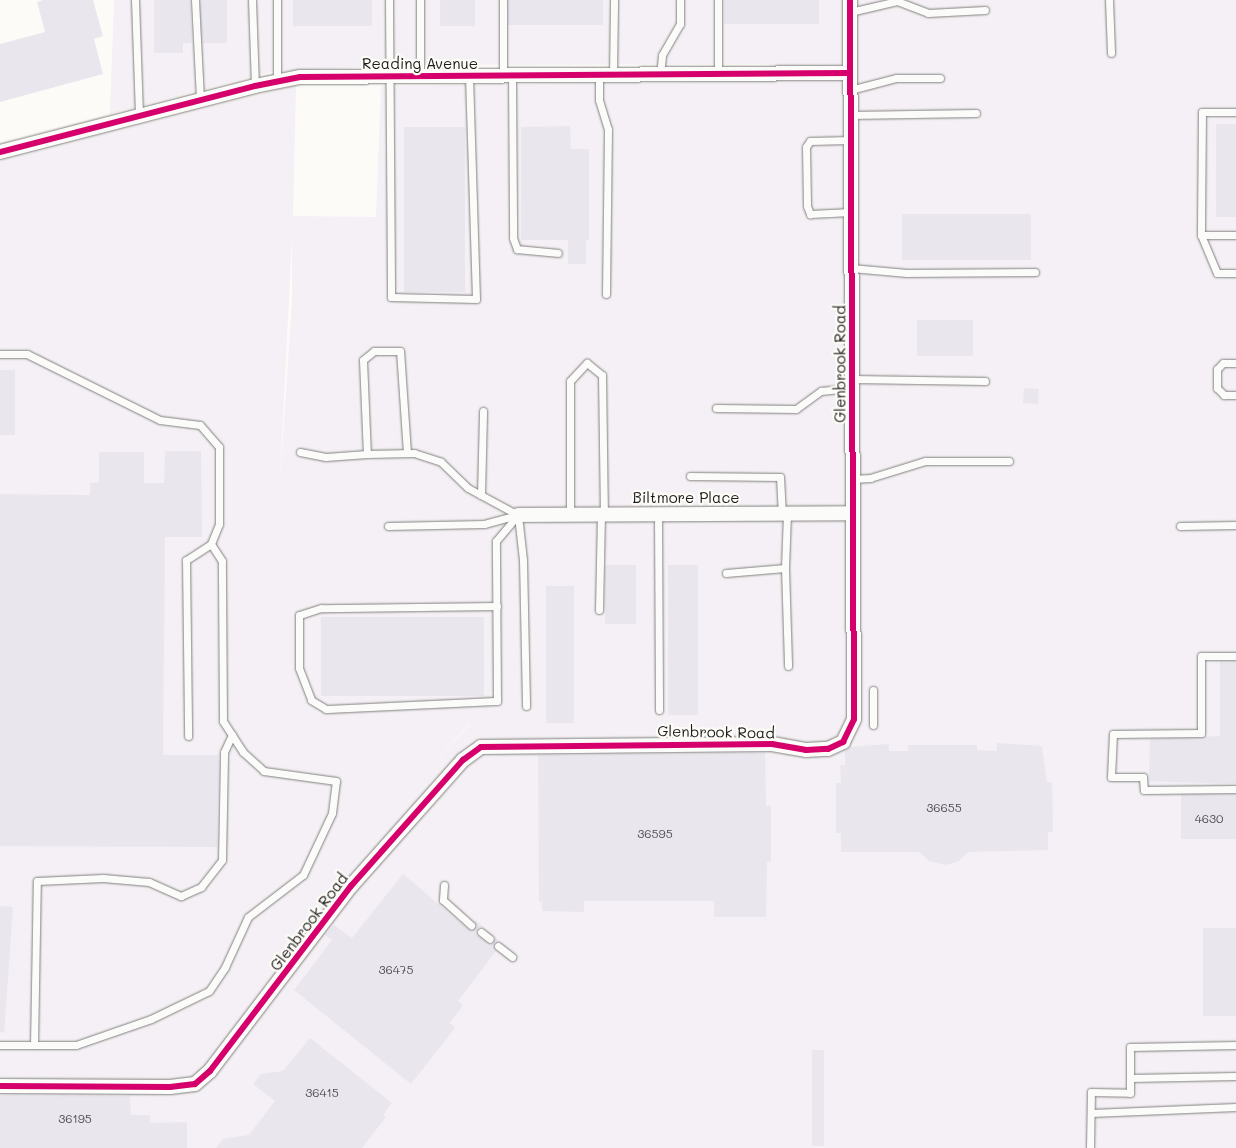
<!DOCTYPE html>
<style>
body{margin:0}
#map{position:relative;width:1236px;height:1148px;overflow:hidden;background:#fcfbf8;font-family:Mali,sans-serif}
div>[style]{position:absolute}
[style*='--x']{left:calc(var(--x)*1px);top:calc(var(--y)*1px);width:calc(var(--w)*1px);rotate:calc(var(--a)*1deg)}
.built>*{inset:0;background:#f4f0f5}
.building>*{inset:0;background:#eae6ee;transform-origin:0 0}
.roads{filter:drop-shadow(0 0 1px #81807f) drop-shadow(0 0 1px #81807f)}
.lane>*{height:7px;margin:-3.5px;padding:0 3.5px;transform-origin:3.5px;border-radius:3.5px;background:#fbfbf9}
.street>*{height:14px;margin:-7px;padding:0 7px;transform-origin:7px;border-radius:7px;background:#fbfbf9}
.cycleway>*{height:6px;margin:-3px;padding:0 3px;transform-origin:3px;border-radius:3px;background:#d6006c}
span{translate:-50% -50%;white-space:nowrap;text-align:center;line-height:1.15;-webkit-text-stroke:4.5px #fdfcf7;paint-order:stroke}
.number-label{font-size:12px;color:#505052}
.number-label span{-webkit-text-stroke-width:0}
.street-label{font-size:15px;color:#1c1c1c}
</style>
<div id="map">
<div class="built">
<i style="clip-path:polygon(evenodd,114px 0,1236px 0,1236px 1148px,0 1148px,0 161px,296px 85px,293px 216px,376px 217px,381px 86px,769px 81px,769px 64px,402px 65px,270px 72px,110px 114px,114px 0,292px 238px,292px 300px,280px 481px,280px 480px,292px 238px,114px 0,469px 724px,510px 724px,470px 724px,391px 812px,469px 724px)"></i>
</div>
<div class="building">
<i style="clip-path:polygon(43px 0,93px 0,103px 36px,94px 39px,103px 74px,0 102px,0 44px,45px 32px,37px 2px)"></i>
<i style="clip-path:polygon(154px 0,190px 0,192px 43px,183px 43px,183px 53px,154px 53px)"></i>
<i style="left:200px;top:0;width:27px;height:43px"></i>
<i style="left:293px;top:0;width:79px;height:26px"></i>
<i style="left:440px;top:0;width:35px;height:26px"></i>
<i style="left:508px;top:0;width:95px;height:25px"></i>
<i style="left:724px;top:0;width:95px;height:24px"></i>
<i style="left:1216px;top:124px;width:20px;height:93px"></i>
<i style="clip-path:polygon(570px 126px,571px 149px,589px 149px,589px 240px,586px 240px,586px 264px,568px 264px,568px 240px,521px 240px,521px 127px)"></i>
<i style="left:404px;top:127px;width:61px;height:165px"></i>
<i style="left:902px;top:214px;width:129px;height:46px"></i>
<i style="left:917px;top:320px;width:56px;height:36px"></i>
<i style="left:0;top:370px;width:15px;height:65px"></i>
<i style="left:1024px;top:388px;width:15px;height:15px;rotate:4deg"></i>
<i style="clip-path:polygon(165px 451px,201px 451px,202px 537px,165px 537px,163px 755px,219px 755px,217px 847px,0 846px,0 494px,90px 495px,90px 483px,99px 482px,99px 452px,144px 452px,144px 483px,164px 483px)"></i>
<i style="left:605px;top:565px;width:31px;height:59px"></i>
<i style="left:668px;top:565px;width:30px;height:150px"></i>
<i style="left:546px;top:586px;width:28px;height:137px"></i>
<i style="left:484px;top:617px;width:79px;height:163px;rotate:90deg"></i>
<i style="clip-path:polygon(1220px 661px,1236px 661px,1236px 784px,1149px 781px,1150px 739px,1220px 736px)"></i>
<i style="clip-path:polygon(997px 743px,1042px 746px,1047px 782px,1052px 782px,1053px 832px,1048px 832px,1048px 850px,968px 852px,959px 861px,946px 865px,929px 861px,919px 852px,841px 852px,841px 833px,836px 833px,836px 783px,841px 783px,840px 765px,845px 765px,845px 751px,850px 747px,889px 744px,889px 751px,908px 751px,908px 745px,977px 745px,977px 750px,997px 751px)"></i>
<i style="clip-path:polygon(765px 753px,766px 806px,771px 806px,771px 862px,767px 862px,766px 917px,714px 917px,714px 901px,584px 901px,584px 912px,542px 911px,542px 902px,539px 902px,538px 755px)"></i>
<i style="left:1236px;top:794px;width:45px;height:55px;rotate:90deg"></i>
<i style="clip-path:polygon(403px 874px,468px 929px,475px 928px,475px 920px,485px 928px,479px 927px,476px 934px,487px 943px,492px 944px,495px 937px,500px 941px,494px 943px,496px 951px,458px 1001px,463px 1005px,450px 1023px,455px 1028px,411px 1084px,294px 990px,332px 940px,325px 935px,334px 925px,352px 938px)"></i>
<i style="left:0;top:906px;width:13px;height:126px;rotate:4deg"></i>
<i style="left:1203px;top:928px;width:33px;height:88px"></i>
<i style="clip-path:polygon(310px 1038px,392px 1103px,383px 1115px,386px 1117px,362px 1148px,216px 1148px,223px 1139px,249px 1135px,275px 1101px,253px 1084px,261px 1074px,283px 1071px)"></i>
<i style="left:824px;top:1050px;width:96px;height:12px;rotate:90deg"></i>
<i style="clip-path:polygon(0 1095px,130px 1096px,131px 1115px,150px 1115px,150px 1123px,187px 1122px,187px 1148px,0 1148px)"></i>
</div>
<div class="roads">
<div class="lane">
<i style="--x:135;--y:0;--w:116;--a:88"></i>
<i style="--x:195;--y:0;--w:100;--a:87.1"></i>
<i style="--x:252;--y:0;--w:86;--a:88"></i>
<i style="--x:277;--y:0;--w:80;--a:90"></i>
<i style="--x:389;--y:0;--w:297;--a:89.6"></i>
<i style="--x:391;--y:297;--w:85;--a:1.3"></i>
<i style="--x:476;--y:299;--w:223;--a:-91.8"></i>
<i style="--x:503;--y:0;--w:76;--a:90"></i>
<i style="--x:718;--y:0;--w:74;--a:90"></i>
<i style="--x:1109;--y:0;--w:53;--a:87.8"></i>
<i style="--x:850;--y:12;--w:48;--a:-13.2"></i>
<i style="--x:897;--y:1;--w:33;--a:21"></i>
<i style="--x:928;--y:13;--w:57;--a:-3"></i>
<i style="--x:599;--y:75;--w:25;--a:90"></i>
<i style="--x:599;--y:100;--w:30;--a:73"></i>
<i style="--x:608;--y:129;--w:165;--a:90.7"></i>
<i style="--x:613;--y:75;--w:75;--a:-89.2"></i>
<i style="--x:660;--y:75;--w:20;--a:-84"></i>
<i style="--x:662;--y:55;--w:36;--a:-60"></i>
<i style="--x:680;--y:24;--w:24;--a:-90"></i>
<i style="--x:420;--y:76;--w:76;--a:-90"></i>
<i style="--x:512;--y:76;--w:162;--a:89.6"></i>
<i style="--x:513;--y:238;--w:12;--a:70"></i>
<i style="--x:517;--y:249;--w:41;--a:5.6"></i>
<i style="--x:850;--y:90;--w:48;--a:-14.6"></i>
<i style="--x:896;--y:78;--w:44;--a:0"></i>
<i style="--x:1236;--y:112;--w:34;--a:180"></i>
<i style="--x:1202;--y:112;--w:123;--a:90.5"></i>
<i style="--x:1201;--y:235;--w:35;--a:0"></i>
<i style="--x:850;--y:115;--w:126;--a:-0.9"></i>
<i style="--x:850;--y:140;--w:40;--a:178.6"></i>
<i style="--x:810;--y:141;--w:7;--a:124"></i>
<i style="--x:806;--y:147;--w:59;--a:89"></i>
<i style="--x:807;--y:206;--w:9;--a:69"></i>
<i style="--x:810;--y:214;--w:41;--a:-2.8"></i>
<i style="--x:1201;--y:235;--w:41;--a:67.2"></i>
<i style="--x:1217;--y:273;--w:19;--a:0"></i>
<i style="--x:851;--y:268;--w:56;--a:5.1"></i>
<i style="--x:907;--y:273;--w:128;--a:-0.4"></i>
<i style="--x:0;--y:354;--w:27;--a:0"></i>
<i style="--x:27;--y:354;--w:148;--a:26.4"></i>
<i style="--x:160;--y:420;--w:40;--a:7.1"></i>
<i style="--x:200;--y:425;--w:29;--a:49"></i>
<i style="--x:219;--y:447;--w:77;--a:90"></i>
<i style="--x:219;--y:524;--w:22;--a:112"></i>
<i style="--x:211;--y:544;--w:30;--a:147"></i>
<i style="--x:186;--y:560;--w:176;--a:89.3"></i>
<i style="--x:1236;--y:363;--w:13;--a:180"></i>
<i style="--x:1223;--y:363;--w:8;--a:135"></i>
<i style="--x:1217;--y:369;--w:19;--a:90"></i>
<i style="--x:1217;--y:388;--w:10;--a:45"></i>
<i style="--x:1224;--y:395;--w:12;--a:0"></i>
<i style="--x:852;--y:379;--w:133;--a:0.9"></i>
<i style="--x:716;--y:408;--w:80;--a:0.7"></i>
<i style="--x:796;--y:409;--w:31;--a:-36"></i>
<i style="--x:821;--y:391;--w:31;--a:-6"></i>
<i style="--x:300;--y:452;--w:26;--a:11"></i>
<i style="--x:326;--y:457;--w:41;--a:-4.2"></i>
<i style="--x:407;--y:453;--w:102;--a:-93.9"></i>
<i style="--x:400;--y:351;--w:26;--a:180"></i>
<i style="--x:374;--y:351;--w:14;--a:141"></i>
<i style="--x:363;--y:360;--w:94;--a:87.6"></i>
<i style="--x:367;--y:454;--w:47;--a:-1.2"></i>
<i style="--x:414;--y:453;--w:28;--a:18"></i>
<i style="--x:441;--y:462;--w:37;--a:44"></i>
<i style="--x:468;--y:488;--w:57;--a:28.4"></i>
<i style="--x:690;--y:476;--w:90;--a:0.6"></i>
<i style="--x:780;--y:477;--w:37;--a:87"></i>
<i style="--x:853;--y:479;--w:17;--a:-3"></i>
<i style="--x:870;--y:478;--w:58;--a:-17.2"></i>
<i style="--x:925;--y:461;--w:84;--a:0"></i>
<i style="--x:481;--y:495;--w:84;--a:-88.6"></i>
<i style="--x:658;--y:514;--w:196;--a:89.7"></i>
<i style="--x:518;--y:515;--w:45;--a:83.7"></i>
<i style="--x:523;--y:560;--w:146;--a:88.8"></i>
<i style="--x:570;--y:515;--w:134;--a:-90"></i>
<i style="--x:570;--y:381;--w:25;--a:-47"></i>
<i style="--x:587;--y:363;--w:19;--a:39"></i>
<i style="--x:602;--y:375;--w:140;--a:89.2"></i>
<i style="--x:388;--y:526;--w:96;--a:-1.2"></i>
<i style="--x:484;--y:524;--w:35;--a:-15"></i>
<i style="--x:1180;--y:526;--w:56;--a:-1"></i>
<i style="--x:785;--y:568;--w:98;--a:88.2"></i>
<i style="--x:726;--y:573;--w:59;--a:-4.8"></i>
<i style="--x:785;--y:568;--w:54;--a:-87.9"></i>
<i style="--x:497;--y:606;--w:176;--a:179.3"></i>
<i style="--x:321;--y:608;--w:23;--a:162"></i>
<i style="--x:299;--y:615;--w:53;--a:90"></i>
<i style="--x:299;--y:668;--w:34;--a:69"></i>
<i style="--x:311;--y:700;--w:17;--a:31"></i>
<i style="--x:326;--y:709;--w:171;--a:-2.7"></i>
<i style="--x:497;--y:701;--w:160;--a:-90.4"></i>
<i style="--x:496;--y:541;--w:34;--a:-50"></i>
<i style="--x:599;--y:610;--w:95;--a:-88.8"></i>
<i style="--x:1236;--y:656;--w:35;--a:180"></i>
<i style="--x:1201;--y:656;--w:77;--a:90"></i>
<i style="--x:1201;--y:733;--w:88;--a:179.3"></i>
<i style="--x:1113;--y:734;--w:43;--a:92.7"></i>
<i style="--x:1111;--y:777;--w:32;--a:0"></i>
<i style="--x:1143;--y:777;--w:13;--a:86"></i>
<i style="--x:1144;--y:790;--w:92;--a:-0.6"></i>
<i style="--x:873;--y:725;--w:35;--a:-90"></i>
<i style="--x:444;--y:885;--w:15;--a:94"></i>
<i style="--x:443;--y:900;--w:38;--a:42"></i>
<i style="--x:481;--y:932;--w:11;--a:38"></i>
<i style="--x:498;--y:946;--w:18;--a:38"></i>
<i style="--x:0;--y:1045;--w:76;--a:0"></i>
<i style="--x:76;--y:1045;--w:79;--a:-19.1"></i>
<i style="--x:151;--y:1019;--w:64;--a:-25.8"></i>
<i style="--x:209;--y:991;--w:29;--a:-56"></i>
<i style="--x:225;--y:967;--w:55;--a:-65.3"></i>
<i style="--x:248;--y:917;--w:69;--a:-37.4"></i>
<i style="--x:303;--y:875;--w:68;--a:-64.9"></i>
<i style="--x:332;--y:813;--w:32;--a:-83"></i>
<i style="--x:336;--y:781;--w:73;--a:-172.1"></i>
<i style="--x:264;--y:771;--w:28;--a:-138"></i>
<i style="--x:243;--y:752;--w:37;--a:-123"></i>
<i style="--x:223;--y:721;--w:160;--a:-90.4"></i>
<i style="--x:222;--y:561;--w:20;--a:-123"></i>
<i style="--x:34;--y:1045;--w:164;--a:-89"></i>
<i style="--x:37;--y:881;--w:66;--a:-2.6"></i>
<i style="--x:103;--y:878;--w:46;--a:5"></i>
<i style="--x:149;--y:882;--w:35;--a:24"></i>
<i style="--x:181;--y:896;--w:22;--a:-24"></i>
<i style="--x:201;--y:887;--w:34;--a:-52"></i>
<i style="--x:222;--y:860;--w:108;--a:-88.9"></i>
<i style="--x:224;--y:752;--w:19;--a:-65"></i>
<i style="--x:1130;--y:1078;--w:106;--a:-1.1"></i>
<i style="--x:1091;--y:1113;--w:145;--a:-2.4"></i>
<i style="--x:1090;--y:1148;--w:56;--a:-89"></i>
<i style="--x:1091;--y:1092;--w:39;--a:1"></i>
<i style="--x:1130;--y:1093;--w:46;--a:-90"></i>
<i style="--x:1130;--y:1047;--w:106;--a:-1.1"></i>
</div>
<div class="street">
<i style="--x:0;--y:152;--w:263;--a:-14.5"></i>
<i style="--x:255;--y:86;--w:46;--a:-11.3"></i>
<i style="--x:300;--y:77;--w:550;--a:-0.42"></i>
<i style="--x:518;--y:515;--w:335;--a:-0.3"></i>
<i style="--x:0;--y:1086;--w:170;--a:0.3"></i>
<i style="--x:170;--y:1087;--w:25;--a:-7"></i>
<i style="--x:195;--y:1084;--w:20;--a:-41"></i>
<i style="--x:210;--y:1071;--w:233;--a:-52.7"></i>
<i style="--x:351;--y:886;--w:169;--a:-48.4"></i>
<i style="--x:463;--y:760;--w:22;--a:-36"></i>
<i style="--x:481;--y:747;--w:291;--a:-0.6"></i>
<i style="--x:772;--y:744;--w:35;--a:10"></i>
<i style="--x:806;--y:750;--w:22;--a:-3"></i>
<i style="--x:828;--y:749;--w:17;--a:-25"></i>
<i style="--x:843;--y:742;--w:25;--a:-64"></i>
<i style="--x:854;--y:719;--w:719;--a:-90.32"></i>
</div>
</div>
<div class="cycleway">
<i style="--x:0;--y:152;--w:263;--a:-14.5"></i>
<i style="--x:255;--y:86;--w:46;--a:-11.3"></i>
<i style="--x:300;--y:77;--w:550;--a:-0.42"></i>
<i style="--x:0;--y:1086;--w:170;--a:0.3"></i>
<i style="--x:170;--y:1087;--w:25;--a:-7"></i>
<i style="--x:195;--y:1084;--w:20;--a:-41"></i>
<i style="--x:210;--y:1071;--w:233;--a:-52.7"></i>
<i style="--x:351;--y:886;--w:169;--a:-48.4"></i>
<i style="--x:463;--y:760;--w:22;--a:-36"></i>
<i style="--x:481;--y:747;--w:291;--a:-0.6"></i>
<i style="--x:772;--y:744;--w:35;--a:10"></i>
<i style="--x:806;--y:750;--w:22;--a:-3"></i>
<i style="--x:828;--y:749;--w:17;--a:-25"></i>
<i style="--x:843;--y:742;--w:25;--a:-64"></i>
<i style="--x:854;--y:719;--w:719;--a:-90.32"></i>
</div>
<div class="number-label">
<span style="left:944px;top:808px">36655</span>
<span style="left:1209px;top:819px">4630</span>
<span style="left:655px;top:834px">36595</span>
<span style="left:396px;top:970px">36475</span>
<span style="left:322px;top:1093px">36415</span>
<span style="left:75px;top:1119px">36195</span>
</div>
<div class="street-label">
<span style="left:420px;top:64px">Reading Avenue</span>
<span style="left:840px;top:364px;rotate:-90deg">Glenbrook Road</span>
<span style="left:686px;top:498px">Biltmore Place</span>
<span style="left:716px;top:732px;rotate:1deg">Glenbrook Road</span>
<span style="left:309px;top:922px;rotate:-53deg">Glenbrook Road</span>
</div>
</div>
